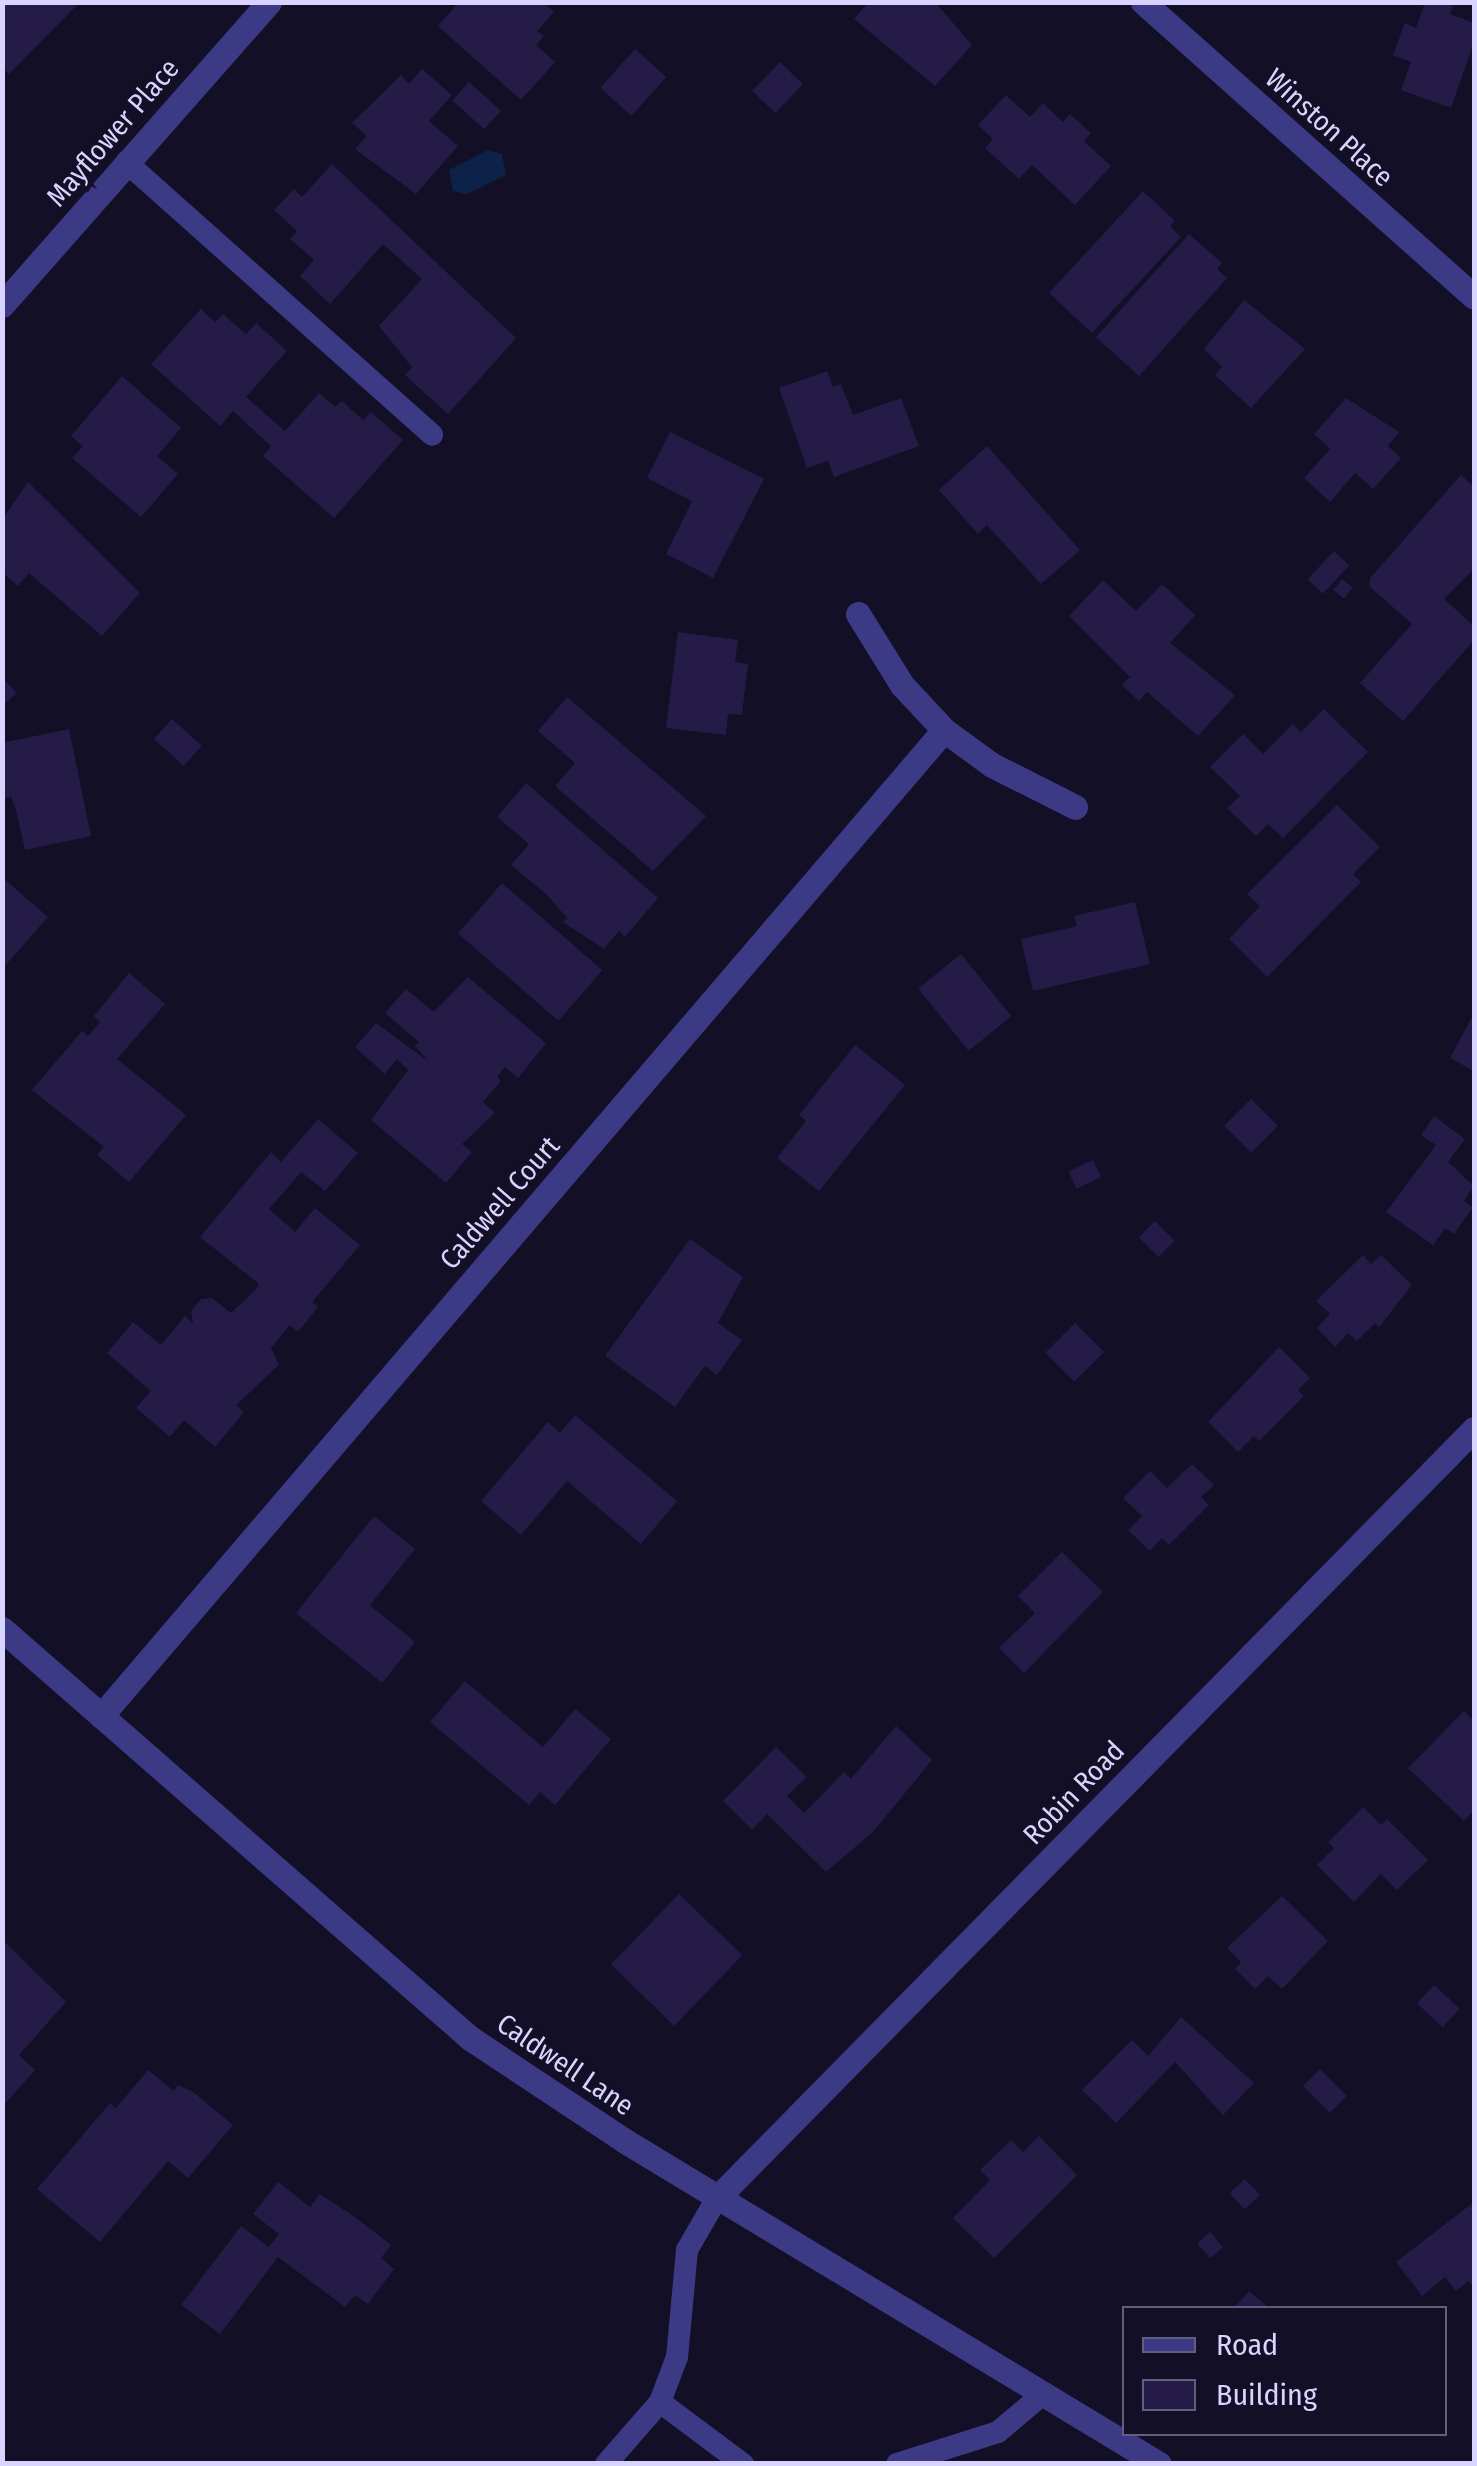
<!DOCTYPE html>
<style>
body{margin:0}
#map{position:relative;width:1477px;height:2466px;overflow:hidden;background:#130f26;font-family:"Fira Sans Condensed",sans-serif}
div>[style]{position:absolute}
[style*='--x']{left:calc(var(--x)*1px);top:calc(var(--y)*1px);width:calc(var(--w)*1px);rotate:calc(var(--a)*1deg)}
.water>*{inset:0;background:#0c2248}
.building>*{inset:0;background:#241b47;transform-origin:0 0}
.service>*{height:22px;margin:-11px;padding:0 11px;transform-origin:11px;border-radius:11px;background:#3d3a85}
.minor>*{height:25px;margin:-12.5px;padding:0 12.5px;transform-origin:12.5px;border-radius:12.5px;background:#3d3a85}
span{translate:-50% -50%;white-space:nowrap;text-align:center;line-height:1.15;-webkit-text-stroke:9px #130f26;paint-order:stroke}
.street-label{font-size:28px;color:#d9d4ff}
.frame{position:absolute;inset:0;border:5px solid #d9d4ff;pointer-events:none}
.legend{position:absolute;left:1122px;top:2306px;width:325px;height:130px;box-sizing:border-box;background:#130f26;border:2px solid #625e7d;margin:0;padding:12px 18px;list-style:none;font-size:30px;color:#d9d4ff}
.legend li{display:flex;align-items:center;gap:20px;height:50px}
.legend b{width:50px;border:2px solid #625e7d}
</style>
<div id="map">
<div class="water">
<i style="clip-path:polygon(488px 150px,502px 154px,506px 175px,467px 194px,453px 191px,449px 170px)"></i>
</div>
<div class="building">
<i style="clip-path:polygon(2px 2px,80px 2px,9px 74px,2px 67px)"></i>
<i style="clip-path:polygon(459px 2px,543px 2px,554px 12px,537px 31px,544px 36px,536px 45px,555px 62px,521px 100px,438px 26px)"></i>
<i style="clip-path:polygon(869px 2px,935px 2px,972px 45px,935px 86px,854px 19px)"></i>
<i style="clip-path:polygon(1425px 2px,1454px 2px,1450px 14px,1474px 23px,1474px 42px,1451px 108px,1401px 90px,1411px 62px,1393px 55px,1405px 23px,1416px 28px)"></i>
<i style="left:635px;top:49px;width:42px;height:52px;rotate:42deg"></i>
<i style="left:780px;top:62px;width:32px;height:40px;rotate:44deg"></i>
<i style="clip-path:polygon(422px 69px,452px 95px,429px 121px,458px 146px,416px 194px,355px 149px,367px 136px,352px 123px,401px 75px,409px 84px)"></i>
<i style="left:469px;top:82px;width:43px;height:25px;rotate:42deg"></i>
<i style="clip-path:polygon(1006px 95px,1030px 117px,1043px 103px,1063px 122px,1070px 114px,1091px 133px,1084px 141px,1111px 166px,1075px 205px,1032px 165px,1019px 179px,985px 148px,993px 139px,978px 125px)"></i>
<i style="clip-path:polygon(332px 164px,516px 338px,448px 414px,405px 375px,412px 367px,379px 326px,422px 279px,383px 244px,330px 304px,300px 276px,314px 260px,290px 239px,297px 231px,274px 210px,294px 189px,302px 197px)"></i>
<i style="clip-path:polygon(1143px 191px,1175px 221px,1170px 226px,1181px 237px,1092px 333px,1049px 293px)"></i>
<i style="clip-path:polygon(1189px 234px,1222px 263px,1217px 269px,1227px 278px,1139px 376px,1096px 337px)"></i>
<i style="clip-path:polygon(1244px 300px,1305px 349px,1251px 408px,1215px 375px,1222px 367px,1204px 349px)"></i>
<i style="clip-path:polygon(201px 309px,215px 322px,223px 314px,246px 334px,256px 323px,287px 351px,246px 397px,285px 431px,319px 393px,335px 407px,342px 401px,363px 420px,371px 412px,403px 440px,334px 518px,263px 456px,271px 446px,233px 411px,220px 426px,151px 364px)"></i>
<i style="clip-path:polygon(827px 371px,833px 387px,841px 384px,853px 415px,901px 398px,919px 446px,834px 477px,828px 461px,807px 468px,779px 388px)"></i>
<i style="clip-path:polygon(122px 376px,181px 428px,157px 456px,178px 474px,141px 517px,72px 458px,83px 446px,71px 436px)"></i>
<i style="clip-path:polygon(1346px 398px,1399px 432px,1388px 446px,1401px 458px,1373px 489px,1355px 473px,1330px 502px,1304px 478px,1330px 449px,1314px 434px)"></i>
<i style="clip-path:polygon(670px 432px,764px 479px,713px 578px,666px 554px,692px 501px,647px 478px)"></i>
<i style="clip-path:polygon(987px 446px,1080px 550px,1041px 584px,987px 525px,978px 534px,939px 490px)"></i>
<i style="clip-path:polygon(1461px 475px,1474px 487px,1474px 569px,1444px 599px,1474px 626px,1474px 640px,1403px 721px,1360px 683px,1412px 624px,1369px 586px,1370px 578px)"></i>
<i style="clip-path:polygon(28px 482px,140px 593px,102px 636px,29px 573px,18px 586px,2px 572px,2px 520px)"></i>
<i style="left:1334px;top:551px;width:21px;height:39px;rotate:43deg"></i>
<i style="left:1342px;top:579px;width:14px;height:14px;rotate:39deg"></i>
<i style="clip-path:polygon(1103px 580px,1136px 611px,1162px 584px,1195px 615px,1170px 643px,1235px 695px,1198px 736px,1147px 692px,1139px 701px,1122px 685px,1130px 677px,1069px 616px)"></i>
<i style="clip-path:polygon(678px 632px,738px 640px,735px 662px,748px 664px,742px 715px,728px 714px,726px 735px,666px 728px)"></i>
<i style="clip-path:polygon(2px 677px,17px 693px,2px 706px)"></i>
<i style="clip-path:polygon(567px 697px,706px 816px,653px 871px,555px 786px,575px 763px,538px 731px)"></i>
<i style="clip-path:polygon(1324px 709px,1368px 752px,1283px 838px,1268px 824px,1256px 836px,1227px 808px,1240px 796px,1210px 767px,1243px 734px,1263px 754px,1293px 724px,1301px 732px)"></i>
<i style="left:172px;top:719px;width:40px;height:27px;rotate:42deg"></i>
<i style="clip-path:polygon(69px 729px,91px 836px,25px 850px,16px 810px,11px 797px,2px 799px,2px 743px)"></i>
<i style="clip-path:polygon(526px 783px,658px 898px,625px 937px,619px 931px,604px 949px,563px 922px,567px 918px,547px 895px,511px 865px,529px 844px,497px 817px)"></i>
<i style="clip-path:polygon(1337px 805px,1380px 847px,1353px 874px,1361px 882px,1267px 977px,1229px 939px,1260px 906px,1247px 894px)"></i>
<i style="clip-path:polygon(2px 877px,48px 917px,2px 969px)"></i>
<i style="left:502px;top:883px;width:133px;height:67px;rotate:41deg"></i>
<i style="clip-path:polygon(1135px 902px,1150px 964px,1033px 991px,1021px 939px,1077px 926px,1074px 916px)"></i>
<i style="left:961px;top:954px;width:80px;height:55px;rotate:51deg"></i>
<i style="clip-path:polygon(129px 973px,165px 1004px,117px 1059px,186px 1115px,129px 1182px,97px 1155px,104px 1147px,32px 1090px,82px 1031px,88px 1036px,100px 1022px,94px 1016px)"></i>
<i style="clip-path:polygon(468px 977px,546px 1043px,518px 1078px,505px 1067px,497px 1077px,501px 1081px,483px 1102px,495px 1113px,462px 1144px,472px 1152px,446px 1183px,371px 1120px,408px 1070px,397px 1059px,385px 1074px,355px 1047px,376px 1023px,428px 1061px,415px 1046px,419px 1042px,385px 1013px,406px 989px,434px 1012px)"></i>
<i style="clip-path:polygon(1474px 1013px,1474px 1071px,1450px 1058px)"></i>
<i style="clip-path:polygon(855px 1045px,905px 1085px,819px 1191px,777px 1158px,806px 1121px,799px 1115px)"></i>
<i style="left:1251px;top:1099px;width:38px;height:38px;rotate:45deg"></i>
<i style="clip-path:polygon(1434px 1116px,1465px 1139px,1448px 1162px,1474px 1186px,1464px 1201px,1473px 1207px,1454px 1234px,1445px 1228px,1433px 1245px,1386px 1212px,1436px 1145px,1421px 1135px)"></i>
<i style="clip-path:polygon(318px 1119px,358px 1153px,325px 1191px,301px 1172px,269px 1209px,295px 1232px,315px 1208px,360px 1245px,312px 1302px,318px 1307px,298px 1332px,290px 1325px,271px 1348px,279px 1365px,236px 1405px,244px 1412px,215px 1447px,184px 1420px,170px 1437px,136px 1408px,151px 1391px,107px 1353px,133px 1322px,161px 1345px,185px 1316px,193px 1323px,191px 1311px,201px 1299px,212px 1298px,231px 1313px,255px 1290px,259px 1284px,200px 1237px,271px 1152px,281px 1162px)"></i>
<i style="left:1093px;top:1160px;width:19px;height:27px;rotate:65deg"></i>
<i style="left:1155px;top:1221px;width:28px;height:23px;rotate:45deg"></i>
<i style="clip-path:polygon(690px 1239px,743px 1277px,718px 1323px,742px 1340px,717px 1375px,705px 1366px,675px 1407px,605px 1356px)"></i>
<i style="clip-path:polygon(1363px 1255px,1371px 1264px,1381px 1255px,1412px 1285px,1379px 1327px,1375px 1323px,1357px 1341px,1348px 1333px,1335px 1347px,1317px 1328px,1330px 1314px,1316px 1301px)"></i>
<i style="left:1075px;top:1323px;width:41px;height:42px;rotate:45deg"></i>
<i style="clip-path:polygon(1279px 1347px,1310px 1378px,1298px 1390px,1304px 1396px,1259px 1441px,1254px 1436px,1238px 1452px,1208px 1422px)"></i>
<i style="clip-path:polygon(575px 1415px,677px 1501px,641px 1544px,567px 1481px,521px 1535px,481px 1501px,548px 1422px,560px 1433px)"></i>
<i style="clip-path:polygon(1192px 1464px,1214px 1485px,1201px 1497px,1209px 1505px,1169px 1545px,1162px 1538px,1150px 1551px,1128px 1530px,1142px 1516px,1123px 1498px,1150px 1471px,1167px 1488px)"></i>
<i style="clip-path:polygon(374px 1516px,415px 1549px,370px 1605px,415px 1642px,382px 1683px,296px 1613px)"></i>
<i style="clip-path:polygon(1062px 1552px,1103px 1592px,1024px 1673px,999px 1648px,1035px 1613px,1018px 1596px)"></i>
<i style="clip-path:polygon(465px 1681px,543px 1747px,575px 1709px,611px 1739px,555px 1805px,540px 1792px,529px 1805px,430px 1722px)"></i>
<i style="clip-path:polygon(1464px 1711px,1474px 1721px,1474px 1810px,1464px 1821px,1408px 1768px)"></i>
<i style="clip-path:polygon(896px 1726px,932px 1760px,873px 1832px,826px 1872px,767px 1814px,752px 1830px,723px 1801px,776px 1747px,807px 1777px,787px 1796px,804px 1813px,844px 1772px,851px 1779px)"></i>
<i style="clip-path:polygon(1363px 1807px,1381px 1825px,1387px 1819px,1428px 1860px,1397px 1890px,1381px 1874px,1354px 1902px,1317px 1865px,1334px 1848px,1328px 1842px)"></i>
<i style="left:679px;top:1894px;width:88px;height:98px;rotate:44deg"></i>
<i style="clip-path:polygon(1282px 1896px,1328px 1941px,1282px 1989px,1268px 1976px,1255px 1989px,1235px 1969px,1241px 1962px,1227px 1948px)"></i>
<i style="clip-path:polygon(2px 1939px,66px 2002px,19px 2055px,35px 2070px,2px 2107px)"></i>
<i style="left:1434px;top:1985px;width:35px;height:25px;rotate:43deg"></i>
<i style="clip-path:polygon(1181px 2017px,1254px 2083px,1223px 2115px,1175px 2062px,1116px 2123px,1082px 2090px,1132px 2040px,1148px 2056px)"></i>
<i style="left:1320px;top:2069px;width:38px;height:24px;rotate:45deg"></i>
<i style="clip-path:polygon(148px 2070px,174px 2091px,178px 2085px,193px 2092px,233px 2125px,188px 2178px,168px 2161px,100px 2242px,37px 2189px,110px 2103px,116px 2108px)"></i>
<i style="clip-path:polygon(1039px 2136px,1077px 2175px,994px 2258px,953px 2218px,990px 2180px,980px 2170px,1011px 2140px,1023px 2152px)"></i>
<i style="left:1245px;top:2179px;width:22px;height:21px;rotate:47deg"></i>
<i style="clip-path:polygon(278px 2182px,310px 2207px,320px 2194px,355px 2217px,391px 2245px,381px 2258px,394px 2269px,368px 2304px,355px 2295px,345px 2307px,278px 2257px,220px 2334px,181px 2305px,241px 2226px,269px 2247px,279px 2234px,253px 2214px)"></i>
<i style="clip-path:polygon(1474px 2202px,1474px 2289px,1469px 2281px,1456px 2291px,1445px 2277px,1422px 2296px,1396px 2262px)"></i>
<i style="left:1210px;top:2232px;width:20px;height:17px;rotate:49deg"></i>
<i style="clip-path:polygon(1249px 2291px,1269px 2308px,1234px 2308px)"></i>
</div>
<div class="service">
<i style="--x:126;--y:162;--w:410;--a:41.7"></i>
<i style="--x:717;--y:2198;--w:60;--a:120"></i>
<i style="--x:687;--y:2250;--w:107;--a:95.3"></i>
<i style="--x:677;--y:2357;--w:48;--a:110.7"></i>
<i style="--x:660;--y:2402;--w:104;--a:36.8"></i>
<i style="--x:606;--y:2464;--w:82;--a:-48.9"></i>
<i style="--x:897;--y:2464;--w:106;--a:-17.6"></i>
<i style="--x:998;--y:2432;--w:59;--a:-40.2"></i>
</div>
<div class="minor">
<i style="--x:1143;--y:2;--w:443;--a:41.7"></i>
<i style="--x:2;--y:305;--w:404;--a:-48.6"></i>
<i style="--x:858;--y:614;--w:84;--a:58.2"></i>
<i style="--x:902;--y:685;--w:62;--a:47"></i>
<i style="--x:944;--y:730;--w:59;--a:36.1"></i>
<i style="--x:992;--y:765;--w:93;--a:26.8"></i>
<i style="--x:2;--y:1629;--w:622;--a:41.15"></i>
<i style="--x:470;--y:2038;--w:186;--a:33.6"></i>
<i style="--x:625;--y:2141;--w:624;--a:31.17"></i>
<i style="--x:101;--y:1716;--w:1297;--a:-49.47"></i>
<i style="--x:717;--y:2198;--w:1079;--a:-45.45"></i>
</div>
<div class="street-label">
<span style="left:1329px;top:128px;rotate:42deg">Winston Place</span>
<span style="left:113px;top:133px;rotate:-49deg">Mayflower Place</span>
<span style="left:500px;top:1203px;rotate:-49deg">Caldwell Court</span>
<span style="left:1074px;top:1793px;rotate:-46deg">Robin Road</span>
<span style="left:565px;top:2065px;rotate:34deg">Caldwell Lane</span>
</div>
<div class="frame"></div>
<ul class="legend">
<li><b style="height:12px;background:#3d3a85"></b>Road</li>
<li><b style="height:28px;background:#241b47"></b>Building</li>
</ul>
</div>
